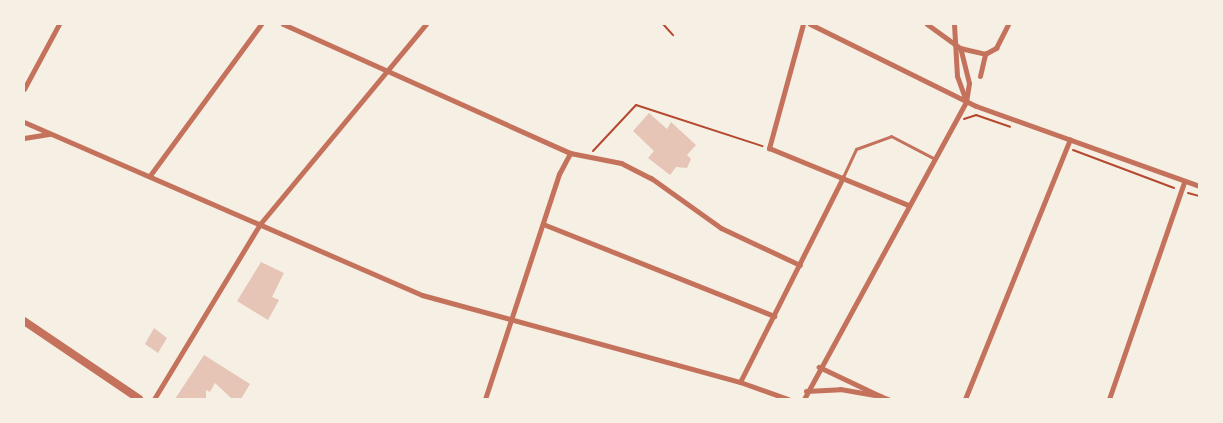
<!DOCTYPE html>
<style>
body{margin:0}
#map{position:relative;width:1223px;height:423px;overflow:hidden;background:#f6efe4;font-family:"Fira Sans",sans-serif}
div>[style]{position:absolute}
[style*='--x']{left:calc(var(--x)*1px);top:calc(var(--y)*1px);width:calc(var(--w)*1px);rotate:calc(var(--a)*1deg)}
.building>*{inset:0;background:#e6c5b7}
.path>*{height:2px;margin:-1px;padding:0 1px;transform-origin:1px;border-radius:1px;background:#b5482f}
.service>*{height:3px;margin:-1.5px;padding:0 1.5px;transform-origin:1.5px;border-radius:1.5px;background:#c5725c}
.minor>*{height:5px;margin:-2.5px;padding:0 2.5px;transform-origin:2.5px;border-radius:2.5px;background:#c5725c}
.tertiary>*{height:8px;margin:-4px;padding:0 4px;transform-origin:4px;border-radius:4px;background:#c5725c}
span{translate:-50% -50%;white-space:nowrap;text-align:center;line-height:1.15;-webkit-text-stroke:5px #f6efe4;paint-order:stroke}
.frame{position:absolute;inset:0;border:25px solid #f6efe4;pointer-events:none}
</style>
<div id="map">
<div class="building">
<i style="clip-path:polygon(649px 113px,667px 129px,671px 122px,696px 145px,687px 155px,691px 159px,687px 168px,676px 167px,670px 175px,648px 158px,654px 151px,633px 131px)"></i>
<i style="clip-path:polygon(261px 262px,284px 273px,272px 297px,279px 300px,268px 320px,237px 301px)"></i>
<i style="clip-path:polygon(154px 328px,167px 338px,158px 353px,145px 344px)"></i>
<i style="clip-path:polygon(204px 355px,250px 384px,241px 399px,232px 399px,215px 383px,210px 392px,206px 390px,206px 399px,175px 399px)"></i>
</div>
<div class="path">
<i style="--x:663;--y:24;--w:15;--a:48"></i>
<i style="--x:964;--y:119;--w:13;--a:-18"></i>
<i style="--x:976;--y:115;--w:36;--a:19"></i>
<i style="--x:1073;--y:150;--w:108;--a:20.6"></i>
<i style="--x:593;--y:151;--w:63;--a:-46.9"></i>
<i style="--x:636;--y:105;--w:133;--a:18"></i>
<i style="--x:1188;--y:193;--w:11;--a:15"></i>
</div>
<div class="service">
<i style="--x:843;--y:177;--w:31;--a:-65"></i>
<i style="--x:856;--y:149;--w:37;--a:-20"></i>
<i style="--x:891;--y:136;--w:50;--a:27.6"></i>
</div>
<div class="minor">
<i style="--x:283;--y:24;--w:315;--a:24.2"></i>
<i style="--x:803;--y:24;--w:129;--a:105.3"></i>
<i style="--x:769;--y:148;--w:150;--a:22.3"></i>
<i style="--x:810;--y:24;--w:185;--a:26.3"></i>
<i style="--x:976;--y:106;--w:237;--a:19.7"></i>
<i style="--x:954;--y:24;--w:52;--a:86.7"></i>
<i style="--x:957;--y:76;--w:27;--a:70"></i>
<i style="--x:960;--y:48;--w:26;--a:13"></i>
<i style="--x:985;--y:54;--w:13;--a:-29"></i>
<i style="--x:996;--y:48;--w:27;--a:-63"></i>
<i style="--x:980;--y:76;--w:23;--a:-77"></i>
<i style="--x:24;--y:89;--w:74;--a:-61.7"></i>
<i style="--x:24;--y:122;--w:434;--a:23.5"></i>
<i style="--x:422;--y:295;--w:330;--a:15.3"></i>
<i style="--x:740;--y:382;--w:51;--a:19.5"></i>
<i style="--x:24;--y:138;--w:25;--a:-9"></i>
<i style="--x:151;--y:174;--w:186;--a:-53.7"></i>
<i style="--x:543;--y:224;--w:249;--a:21.7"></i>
<i style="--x:740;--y:382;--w:229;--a:-63.3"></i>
<i style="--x:806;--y:391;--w:34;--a:-3"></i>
<i style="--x:840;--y:389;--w:41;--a:9.9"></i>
<i style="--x:880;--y:396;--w:68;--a:-154.6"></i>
<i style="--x:880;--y:396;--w:9;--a:21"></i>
<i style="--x:154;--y:399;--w:205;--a:-58.8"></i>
<i style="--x:260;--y:224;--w:260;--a:-50.3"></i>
<i style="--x:485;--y:399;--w:237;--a:-71.8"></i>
<i style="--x:559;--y:174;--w:24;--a:-62"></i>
<i style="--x:570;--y:153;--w:52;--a:11.1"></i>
<i style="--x:621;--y:163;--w:34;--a:27"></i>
<i style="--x:651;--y:178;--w:86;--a:35.5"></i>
<i style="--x:721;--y:228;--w:87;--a:25.1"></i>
<i style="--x:804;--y:399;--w:338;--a:-61.4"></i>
<i style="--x:966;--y:102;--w:19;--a:-81"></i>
<i style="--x:969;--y:83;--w:36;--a:-104"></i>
<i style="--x:960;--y:48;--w:41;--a:-144"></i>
<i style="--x:965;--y:399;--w:280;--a:-68"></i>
<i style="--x:1109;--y:399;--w:230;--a:-70.9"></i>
</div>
<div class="tertiary">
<i style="--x:24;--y:321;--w:139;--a:34.1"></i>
</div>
<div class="frame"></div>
</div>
